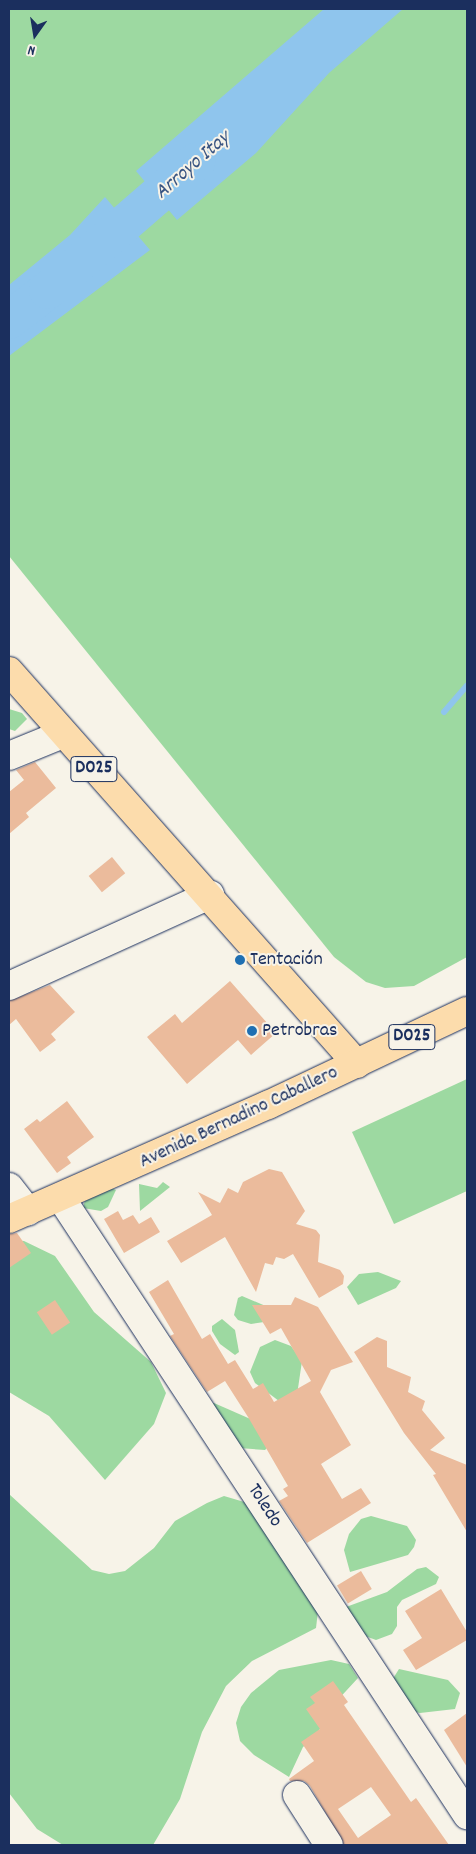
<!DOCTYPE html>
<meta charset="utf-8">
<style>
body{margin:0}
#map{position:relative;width:476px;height:1854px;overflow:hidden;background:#f7f3e8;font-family:Dekko,sans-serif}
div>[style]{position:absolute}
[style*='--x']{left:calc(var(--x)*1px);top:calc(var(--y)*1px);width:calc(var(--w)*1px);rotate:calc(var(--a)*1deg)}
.green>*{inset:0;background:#9dd9a1}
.water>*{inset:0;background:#8fc5ed}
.stream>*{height:6px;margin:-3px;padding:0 3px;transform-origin:3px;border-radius:3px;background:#8fc5ed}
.river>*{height:38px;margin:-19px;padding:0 19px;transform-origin:19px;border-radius:19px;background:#8fc5ed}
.building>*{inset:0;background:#ebbb9c;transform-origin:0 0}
.roads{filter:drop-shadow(0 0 1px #1b2f5e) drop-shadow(0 0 1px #1b2f5e)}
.minor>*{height:28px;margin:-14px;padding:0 14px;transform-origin:14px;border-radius:14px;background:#f7f3e8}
.major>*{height:28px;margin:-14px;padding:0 14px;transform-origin:14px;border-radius:14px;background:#fcdcac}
.dots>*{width:14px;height:14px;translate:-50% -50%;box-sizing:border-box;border:2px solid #f7f3e8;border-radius:50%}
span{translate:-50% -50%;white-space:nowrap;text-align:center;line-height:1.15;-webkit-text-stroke:4px #f7f3e8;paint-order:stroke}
.shield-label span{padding:1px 4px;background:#f7f3e8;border:1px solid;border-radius:4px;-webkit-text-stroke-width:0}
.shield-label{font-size:19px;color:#1b2f5e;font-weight:700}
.poi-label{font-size:20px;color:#1b2f5e}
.left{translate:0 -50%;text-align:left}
.street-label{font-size:20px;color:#1b2f5e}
.water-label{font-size:21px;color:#385482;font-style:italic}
.frame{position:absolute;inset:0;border:10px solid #1b2f5e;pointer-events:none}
.north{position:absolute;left:10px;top:10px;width:50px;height:50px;-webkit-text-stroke:4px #f7f3e8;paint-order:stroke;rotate:193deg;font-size:14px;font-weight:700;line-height:20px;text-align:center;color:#1b2f5e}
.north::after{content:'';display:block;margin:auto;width:18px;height:22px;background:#1b2f5e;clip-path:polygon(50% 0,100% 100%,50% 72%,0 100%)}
</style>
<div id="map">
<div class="green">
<i style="clip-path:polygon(9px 9px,467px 9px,467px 957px,414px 986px,385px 988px,366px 982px,334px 957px,9px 556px)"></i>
<i style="clip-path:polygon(9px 709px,22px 713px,27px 719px,15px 731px,9px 729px)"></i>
<i style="clip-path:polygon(467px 1079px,467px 1191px,394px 1224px,352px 1132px)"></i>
<i style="clip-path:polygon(163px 1182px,170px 1187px,140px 1211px,139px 1184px,157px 1188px)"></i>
<i style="clip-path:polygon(108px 1187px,116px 1190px,108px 1207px,101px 1211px,83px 1208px,85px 1200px)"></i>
<i style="clip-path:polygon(9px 1240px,24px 1241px,55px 1256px,94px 1312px,151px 1362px,166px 1393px,154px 1424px,105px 1480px,49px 1416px,9px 1392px)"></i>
<i style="clip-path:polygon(378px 1272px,401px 1281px,396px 1288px,358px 1305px,347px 1287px,359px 1274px)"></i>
<i style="clip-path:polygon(242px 1296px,268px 1307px,264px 1322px,251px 1324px,238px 1320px,234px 1315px,238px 1298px)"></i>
<i style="clip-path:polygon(222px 1319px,235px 1330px,239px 1352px,235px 1355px,220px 1344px,212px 1331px,212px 1326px)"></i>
<i style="clip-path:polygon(275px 1340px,291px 1346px,302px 1361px,297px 1395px,283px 1404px,255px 1383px,250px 1372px,260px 1347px)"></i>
<i style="clip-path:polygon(214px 1403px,255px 1421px,271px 1444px,265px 1450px,225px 1447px,206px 1404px)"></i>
<i style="clip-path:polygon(9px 1494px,92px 1570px,109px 1574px,125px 1571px,154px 1548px,175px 1521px,207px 1503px,224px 1496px,258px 1506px,318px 1611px,316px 1628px,252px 1661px,226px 1686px,202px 1732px,180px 1799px,153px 1845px,63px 1845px,37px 1829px,9px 1793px)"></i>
<i style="clip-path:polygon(371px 1516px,407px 1526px,416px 1540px,414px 1547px,408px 1555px,350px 1572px,344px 1550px,349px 1534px,361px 1519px)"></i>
<i style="clip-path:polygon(426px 1567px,439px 1577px,436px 1584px,402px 1600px,397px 1607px,397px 1626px,392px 1634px,376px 1640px,349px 1630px,346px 1607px,387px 1592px,417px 1569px)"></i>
<i style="clip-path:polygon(331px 1660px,349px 1664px,358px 1678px,334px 1704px,317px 1734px,303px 1747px,289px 1777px,254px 1755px,240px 1741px,236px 1723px,241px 1707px,251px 1693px,279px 1670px)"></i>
<i style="clip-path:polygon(399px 1669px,448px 1680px,460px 1693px,455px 1709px,420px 1713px,402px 1709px,389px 1685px)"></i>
</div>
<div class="water">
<i style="clip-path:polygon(324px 9px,403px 9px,329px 73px,256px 153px,177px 220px,136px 171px)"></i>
<i style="clip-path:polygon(105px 197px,150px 250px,9px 356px,9px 285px,70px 235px)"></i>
</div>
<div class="stream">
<i style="--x:444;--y:712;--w:35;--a:-49"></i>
</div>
<div class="river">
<i style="--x:9;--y:320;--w:49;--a:-37.6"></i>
<i style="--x:48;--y:290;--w:196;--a:-40.9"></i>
</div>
<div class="building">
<i style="clip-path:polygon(35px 762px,56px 788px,26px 813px,29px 817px,9px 834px,9px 792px,24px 780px,16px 770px)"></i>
<i style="left:112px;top:857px;width:21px;height:30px;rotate:51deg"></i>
<i style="clip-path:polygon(230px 981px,276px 1033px,251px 1055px,238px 1040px,187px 1084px,147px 1037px,175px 1014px,182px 1023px)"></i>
<i style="clip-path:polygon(50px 985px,75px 1012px,51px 1034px,56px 1040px,40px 1052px,16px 1019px,9px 1025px,9px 1001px)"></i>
<i style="clip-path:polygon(67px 1101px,94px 1137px,67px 1157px,71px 1163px,57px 1173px,24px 1129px,37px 1119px,40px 1122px)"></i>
<i style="clip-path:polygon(269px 1169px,282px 1172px,305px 1211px,296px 1224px,316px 1230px,320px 1235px,318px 1262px,340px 1270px,344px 1276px,343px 1284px,319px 1298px,293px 1254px,284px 1259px,276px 1257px,273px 1265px,265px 1263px,256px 1292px,225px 1237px,181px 1263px,167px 1241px,212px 1215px,198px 1192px,220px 1203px,228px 1188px,238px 1193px,243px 1182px)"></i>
<i style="clip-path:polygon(118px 1211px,123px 1220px,133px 1215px,139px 1224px,151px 1217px,160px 1232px,124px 1253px,104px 1219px)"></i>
<i style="clip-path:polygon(17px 1233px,31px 1253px,9px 1268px,9px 1234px)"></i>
<i style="clip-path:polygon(168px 1280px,202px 1339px,210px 1334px,228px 1364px,235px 1360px,253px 1389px,263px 1383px,274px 1402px,311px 1381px,281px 1328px,270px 1334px,252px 1305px,291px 1305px,295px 1297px,318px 1307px,353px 1362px,331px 1370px,320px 1392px,351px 1445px,321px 1464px,342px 1499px,361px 1488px,371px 1503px,307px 1543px,279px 1501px,288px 1496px,283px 1489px,288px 1486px,248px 1417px,225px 1381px,207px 1392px,170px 1336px,174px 1334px,149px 1292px)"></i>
<i style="left:55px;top:1300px;width:27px;height:22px;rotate:56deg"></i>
<i style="clip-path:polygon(377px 1337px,387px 1341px,387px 1367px,411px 1377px,408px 1392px,425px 1401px,422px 1410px,445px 1438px,430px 1450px,467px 1465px,467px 1532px,433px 1475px,436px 1474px,404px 1433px,354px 1352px)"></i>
<i style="left:361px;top:1571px;width:21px;height:28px;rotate:59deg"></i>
<i style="clip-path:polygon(441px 1589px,467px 1632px,467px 1640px,416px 1670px,403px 1650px,422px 1638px,405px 1611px)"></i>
<i style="clip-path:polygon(evenodd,333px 1681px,348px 1702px,344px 1705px,411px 1802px,416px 1798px,449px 1845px,344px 1845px,310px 1786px,304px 1781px,290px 1781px,289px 1779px,314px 1761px,301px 1742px,320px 1729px,306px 1709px,315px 1703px,310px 1697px,333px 1681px,371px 1787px,391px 1815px,358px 1838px,338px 1809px,371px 1787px)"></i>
<i style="clip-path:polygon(467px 1713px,467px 1767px,444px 1730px)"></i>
</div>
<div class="roads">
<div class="minor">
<i style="--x:9;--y:756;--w:58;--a:-22.2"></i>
<i style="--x:9;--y:986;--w:221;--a:-24.4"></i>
<i style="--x:9;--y:1187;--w:31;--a:52"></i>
<i style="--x:61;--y:1198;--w:739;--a:56.65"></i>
<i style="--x:297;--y:1795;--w:59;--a:57.4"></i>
</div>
<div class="major">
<i style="--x:9;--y:671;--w:525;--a:48.48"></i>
<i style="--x:9;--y:1219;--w:283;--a:-23.8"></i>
<i style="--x:268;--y:1105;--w:220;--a:-25.3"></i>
</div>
</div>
<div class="dots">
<i style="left:240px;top:960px;background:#1f6fb2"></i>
<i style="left:252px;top:1031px;background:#1f6fb2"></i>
</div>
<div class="shield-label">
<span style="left:94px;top:769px">D025</span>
<span style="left:412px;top:1037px">D025</span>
</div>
<div class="poi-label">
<span class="left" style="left:250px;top:960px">Tentación</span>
<span class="left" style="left:262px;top:1031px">Petrobras</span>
</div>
<div class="street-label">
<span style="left:239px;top:1118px;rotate:-25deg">Avenida Bernadino Caballero</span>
<span style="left:264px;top:1506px;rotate:57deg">Toledo</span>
</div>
<div class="water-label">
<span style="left:193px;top:166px;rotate:-41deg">Arroyo Itay</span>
</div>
<div class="frame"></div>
<div class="north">N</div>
</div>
